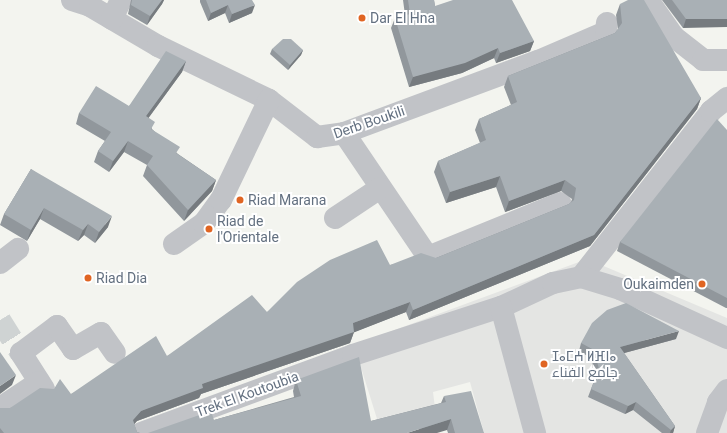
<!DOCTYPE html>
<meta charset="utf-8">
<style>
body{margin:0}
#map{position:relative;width:727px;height:433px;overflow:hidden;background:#f3f4ef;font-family:Roboto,Cairo,"Noto Sans Tifinagh",sans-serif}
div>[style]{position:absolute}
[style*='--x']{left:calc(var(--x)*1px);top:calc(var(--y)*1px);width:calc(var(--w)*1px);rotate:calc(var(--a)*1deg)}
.built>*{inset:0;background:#e4e5e3}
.minor-tunnel>*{height:22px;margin-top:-11px;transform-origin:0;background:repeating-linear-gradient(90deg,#cfd3d3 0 22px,transparent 0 33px)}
.minor>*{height:22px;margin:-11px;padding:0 11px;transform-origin:11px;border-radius:11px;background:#c1c3c7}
.wall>*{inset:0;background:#91979c}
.shaded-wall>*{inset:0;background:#767b7f}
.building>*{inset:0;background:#a9b0b5}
.dots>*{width:11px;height:11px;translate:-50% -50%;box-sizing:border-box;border:2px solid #fff;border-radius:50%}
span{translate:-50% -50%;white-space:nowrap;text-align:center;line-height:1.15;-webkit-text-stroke:4px #fff;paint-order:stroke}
.poi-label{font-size:14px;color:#637080}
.left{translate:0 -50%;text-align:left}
.right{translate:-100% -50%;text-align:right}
.street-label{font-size:14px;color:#637080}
</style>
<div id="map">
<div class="built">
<i style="clip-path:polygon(587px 259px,727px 318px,727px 433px,484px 433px,470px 382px,433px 392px,435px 408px,378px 422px,354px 345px)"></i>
</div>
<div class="minor-tunnel">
<i style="--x:0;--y:320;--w:39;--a:58"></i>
</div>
<div class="minor">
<i style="--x:72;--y:0;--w:19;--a:18"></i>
<i style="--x:90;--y:6;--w:79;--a:30.5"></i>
<i style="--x:158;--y:46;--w:123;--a:25.9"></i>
<i style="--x:269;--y:100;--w:61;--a:37.6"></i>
<i style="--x:317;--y:137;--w:27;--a:-8"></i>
<i style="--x:344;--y:133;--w:207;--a:-20.4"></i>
<i style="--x:538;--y:61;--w:74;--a:-23.1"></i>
<i style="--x:606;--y:32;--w:9;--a:-84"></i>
<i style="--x:648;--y:0;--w:45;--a:54.9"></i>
<i style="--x:674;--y:37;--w:37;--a:38"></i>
<i style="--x:703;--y:60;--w:24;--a:0"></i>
<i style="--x:112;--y:19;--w:19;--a:-65"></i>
<i style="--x:344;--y:133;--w:150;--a:55.9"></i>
<i style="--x:428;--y:257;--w:143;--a:-22.2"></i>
<i style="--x:335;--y:218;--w:54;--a:-33.7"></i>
<i style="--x:174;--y:244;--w:37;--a:-35"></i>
<i style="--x:204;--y:223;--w:29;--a:-54"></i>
<i style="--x:221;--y:200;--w:111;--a:-64.4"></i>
<i style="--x:0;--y:263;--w:23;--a:-38"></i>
<i style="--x:581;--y:277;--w:211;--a:-51.9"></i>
<i style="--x:711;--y:111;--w:21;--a:-39"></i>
<i style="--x:501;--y:307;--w:57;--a:-24.8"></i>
<i style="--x:553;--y:283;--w:29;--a:-12"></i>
<i style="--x:581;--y:277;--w:41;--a:17.1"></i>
<i style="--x:620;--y:289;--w:118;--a:24.6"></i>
<i style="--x:44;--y:389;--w:43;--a:-122.6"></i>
<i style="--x:21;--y:353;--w:45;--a:-36.9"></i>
<i style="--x:57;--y:326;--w:28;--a:55"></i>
<i style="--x:73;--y:349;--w:32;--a:-30"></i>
<i style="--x:101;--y:333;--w:24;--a:55"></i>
<i style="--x:0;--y:408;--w:47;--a:-33.7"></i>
<i style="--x:141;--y:433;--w:226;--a:-20.2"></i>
<i style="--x:353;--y:355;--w:156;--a:-18"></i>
<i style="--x:501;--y:307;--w:131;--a:74.9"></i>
<i style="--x:707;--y:433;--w:33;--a:-70"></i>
<i style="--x:718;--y:402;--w:15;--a:-53"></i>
</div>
<div class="wall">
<i style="clip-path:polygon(131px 0,164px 0,162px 4px,147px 25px,128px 14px)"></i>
<i style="clip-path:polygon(200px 0,252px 0,252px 13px,229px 23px,225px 13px,208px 21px,200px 2px)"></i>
<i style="clip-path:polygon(403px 0,434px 0,435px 6px,534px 41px,530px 51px,496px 63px,494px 58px,462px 73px,409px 87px,391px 28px,395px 18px,405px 15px)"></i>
<i style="clip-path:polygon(662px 0,727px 0,683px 28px)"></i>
<i style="clip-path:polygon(620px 4px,701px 98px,697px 109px,590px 246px,409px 320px,406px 312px,354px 332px,350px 343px,201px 394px,199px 398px,137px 421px,134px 424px,137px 432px,140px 433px,0 433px,0 408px,10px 408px,71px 394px,167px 356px,267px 312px,390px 265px,436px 258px,569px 204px,571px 202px,572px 199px,561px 191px,505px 212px,496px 187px,446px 203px,434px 172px,438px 161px,480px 143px,475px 130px,479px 119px,511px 105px,504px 87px,508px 76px,615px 33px,618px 29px,616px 15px)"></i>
<i style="clip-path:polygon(272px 49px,303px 50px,301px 55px,288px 70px,270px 54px)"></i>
<i style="clip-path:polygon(186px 61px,182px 72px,148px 118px,152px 129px,178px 154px,216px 180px,212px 191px,184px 221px,143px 176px,147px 165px,124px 152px,109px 172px,94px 162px,98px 151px,105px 141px,76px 124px,79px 113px,129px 106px)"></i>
<i style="clip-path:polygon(727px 130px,727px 308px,726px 308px,617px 251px,620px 242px)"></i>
<i style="clip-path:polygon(31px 169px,108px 227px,95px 243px,84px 235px,78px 241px,40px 219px,27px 241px,0 225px,4px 214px)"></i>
<i style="clip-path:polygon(676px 339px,624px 353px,675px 426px,673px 433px,662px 433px,633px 410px,625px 414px,588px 397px,596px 376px,591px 358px,579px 351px,581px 343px)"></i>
<i style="clip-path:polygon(296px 380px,371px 421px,441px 403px,444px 396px,484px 433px,448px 433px,447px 430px,214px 420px,294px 397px,293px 391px)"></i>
</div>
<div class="shaded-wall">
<i style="clip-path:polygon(162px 0,164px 0,162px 4px,147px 25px,150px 16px)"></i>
<i style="clip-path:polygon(228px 5px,225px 13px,208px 21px,211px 13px)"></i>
<i style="clip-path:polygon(255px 5px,252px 13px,229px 23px,232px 14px)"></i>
<i style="clip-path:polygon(686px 19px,727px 19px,727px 27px,683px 28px)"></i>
<i style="clip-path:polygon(534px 41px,530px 51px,496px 63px,500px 53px)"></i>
<i style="clip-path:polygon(498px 48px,494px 58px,462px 73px,409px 87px,413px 77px)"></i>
<i style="clip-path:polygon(303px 50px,301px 55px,288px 70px,290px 65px)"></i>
<i style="clip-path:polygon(186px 61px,182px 72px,142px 127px,146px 116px)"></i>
<i style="clip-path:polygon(701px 98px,697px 109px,590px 246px,409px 320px,413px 310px,594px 235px)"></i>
<i style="clip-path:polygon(128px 141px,124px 152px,109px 172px,113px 161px)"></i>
<i style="clip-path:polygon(500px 176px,496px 187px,446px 203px,450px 192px)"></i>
<i style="clip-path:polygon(216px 180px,212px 191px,184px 221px,188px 210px)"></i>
<i style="clip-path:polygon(565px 180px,561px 191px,505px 212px,509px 201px)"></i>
<i style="clip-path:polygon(44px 208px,40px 219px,27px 241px,31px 230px)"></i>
<i style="clip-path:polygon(112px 216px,108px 227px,95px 243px,99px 232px)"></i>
<i style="clip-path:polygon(88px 224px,84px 235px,78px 241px,83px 230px)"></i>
<i style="clip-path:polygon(410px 302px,406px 312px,350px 334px,354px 332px,350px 343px,201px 394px,199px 398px,137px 421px,129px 430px,133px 420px,141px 411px,202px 384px,353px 323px)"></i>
<i style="clip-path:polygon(679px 331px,676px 339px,617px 355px,620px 347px)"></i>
<i style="clip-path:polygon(16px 375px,12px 385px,0 394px,0 386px)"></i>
<i style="clip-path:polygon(636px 402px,633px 410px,625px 414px,628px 406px)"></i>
<i style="clip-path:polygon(451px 419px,447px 430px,437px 433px,407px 433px)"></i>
<i style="clip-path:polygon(675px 426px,673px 433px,670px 433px,671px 430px)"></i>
</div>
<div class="building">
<i style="clip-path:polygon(132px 0,162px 0,150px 16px,131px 5px)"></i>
<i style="clip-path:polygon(206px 0,252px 0,255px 5px,232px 14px,228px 5px,211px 13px)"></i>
<i style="clip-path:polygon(408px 0,434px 0,435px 6px,453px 0,512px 0,534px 41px,500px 53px,498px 48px,465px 63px,413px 77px,395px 18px,410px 14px)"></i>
<i style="clip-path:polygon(628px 0,644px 0,701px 98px,594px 235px,413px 310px,410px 302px,353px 323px,354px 332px,202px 384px,203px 388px,141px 411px,133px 420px,137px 432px,140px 433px,4px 433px,0 428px,0 408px,10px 408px,40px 388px,54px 389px,60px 379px,71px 394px,156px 336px,167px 356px,252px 295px,267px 312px,297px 282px,330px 260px,377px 240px,390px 265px,421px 253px,436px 258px,569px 204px,574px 200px,576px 188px,565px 180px,509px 201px,500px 176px,450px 192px,438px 161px,486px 140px,479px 119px,517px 102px,508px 76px,615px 33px,622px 23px,620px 4px)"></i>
<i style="clip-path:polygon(672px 0,727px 0,727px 19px,686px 19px)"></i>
<i style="clip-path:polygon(283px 39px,291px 39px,303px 50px,290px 65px,272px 49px)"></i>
<i style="clip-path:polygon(166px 51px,186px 61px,146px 116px,155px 122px,151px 129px,180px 147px,176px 153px,216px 180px,188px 210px,147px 165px,153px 156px,128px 141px,113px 161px,98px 151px,111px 132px,79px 113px,96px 86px,129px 106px)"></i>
<i style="clip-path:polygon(717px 119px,727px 130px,727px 298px,620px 242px)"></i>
<i style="clip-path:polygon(31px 169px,112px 216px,99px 232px,88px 224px,83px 230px,44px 208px,31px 230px,4px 214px)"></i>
<i style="clip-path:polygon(626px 303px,679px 331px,620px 347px,675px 426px,671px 430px,636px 402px,628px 406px,591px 389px,599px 369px,594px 350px,581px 343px,592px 323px,607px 310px)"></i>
<i style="clip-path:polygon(0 352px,16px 375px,0 386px)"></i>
<i style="clip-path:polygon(359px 357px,371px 421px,446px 402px,444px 396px,471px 391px,484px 433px,455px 433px,451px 419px,407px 433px,148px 433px,211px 411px,214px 420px,301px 396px,296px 380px)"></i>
</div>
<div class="dots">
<i style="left:362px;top:18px;background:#e06523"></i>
<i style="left:240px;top:200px;background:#e06523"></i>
<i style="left:209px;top:229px;background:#e06523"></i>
<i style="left:88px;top:278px;background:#e06523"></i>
<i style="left:702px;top:284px;background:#e06523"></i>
<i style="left:544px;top:364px;background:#e06523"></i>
</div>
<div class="poi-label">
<span class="left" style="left:370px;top:18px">Dar El Hna</span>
<span class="left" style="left:248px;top:200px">Riad Marana</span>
<span class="left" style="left:217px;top:229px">Riad de<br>l'Orientale</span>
<span class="left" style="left:96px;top:278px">Riad Dia</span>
<span class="right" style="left:694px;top:284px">Oukaimden</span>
<span class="left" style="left:552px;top:364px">ⵊⴰⵎⵄ ⵍⴼⵏⴰ<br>جامع الفناء</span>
</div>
<div class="street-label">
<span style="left:369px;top:122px;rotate:-19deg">Derb Boukili</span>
<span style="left:247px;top:394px;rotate:-20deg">Trek El Koutoubia</span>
</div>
</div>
